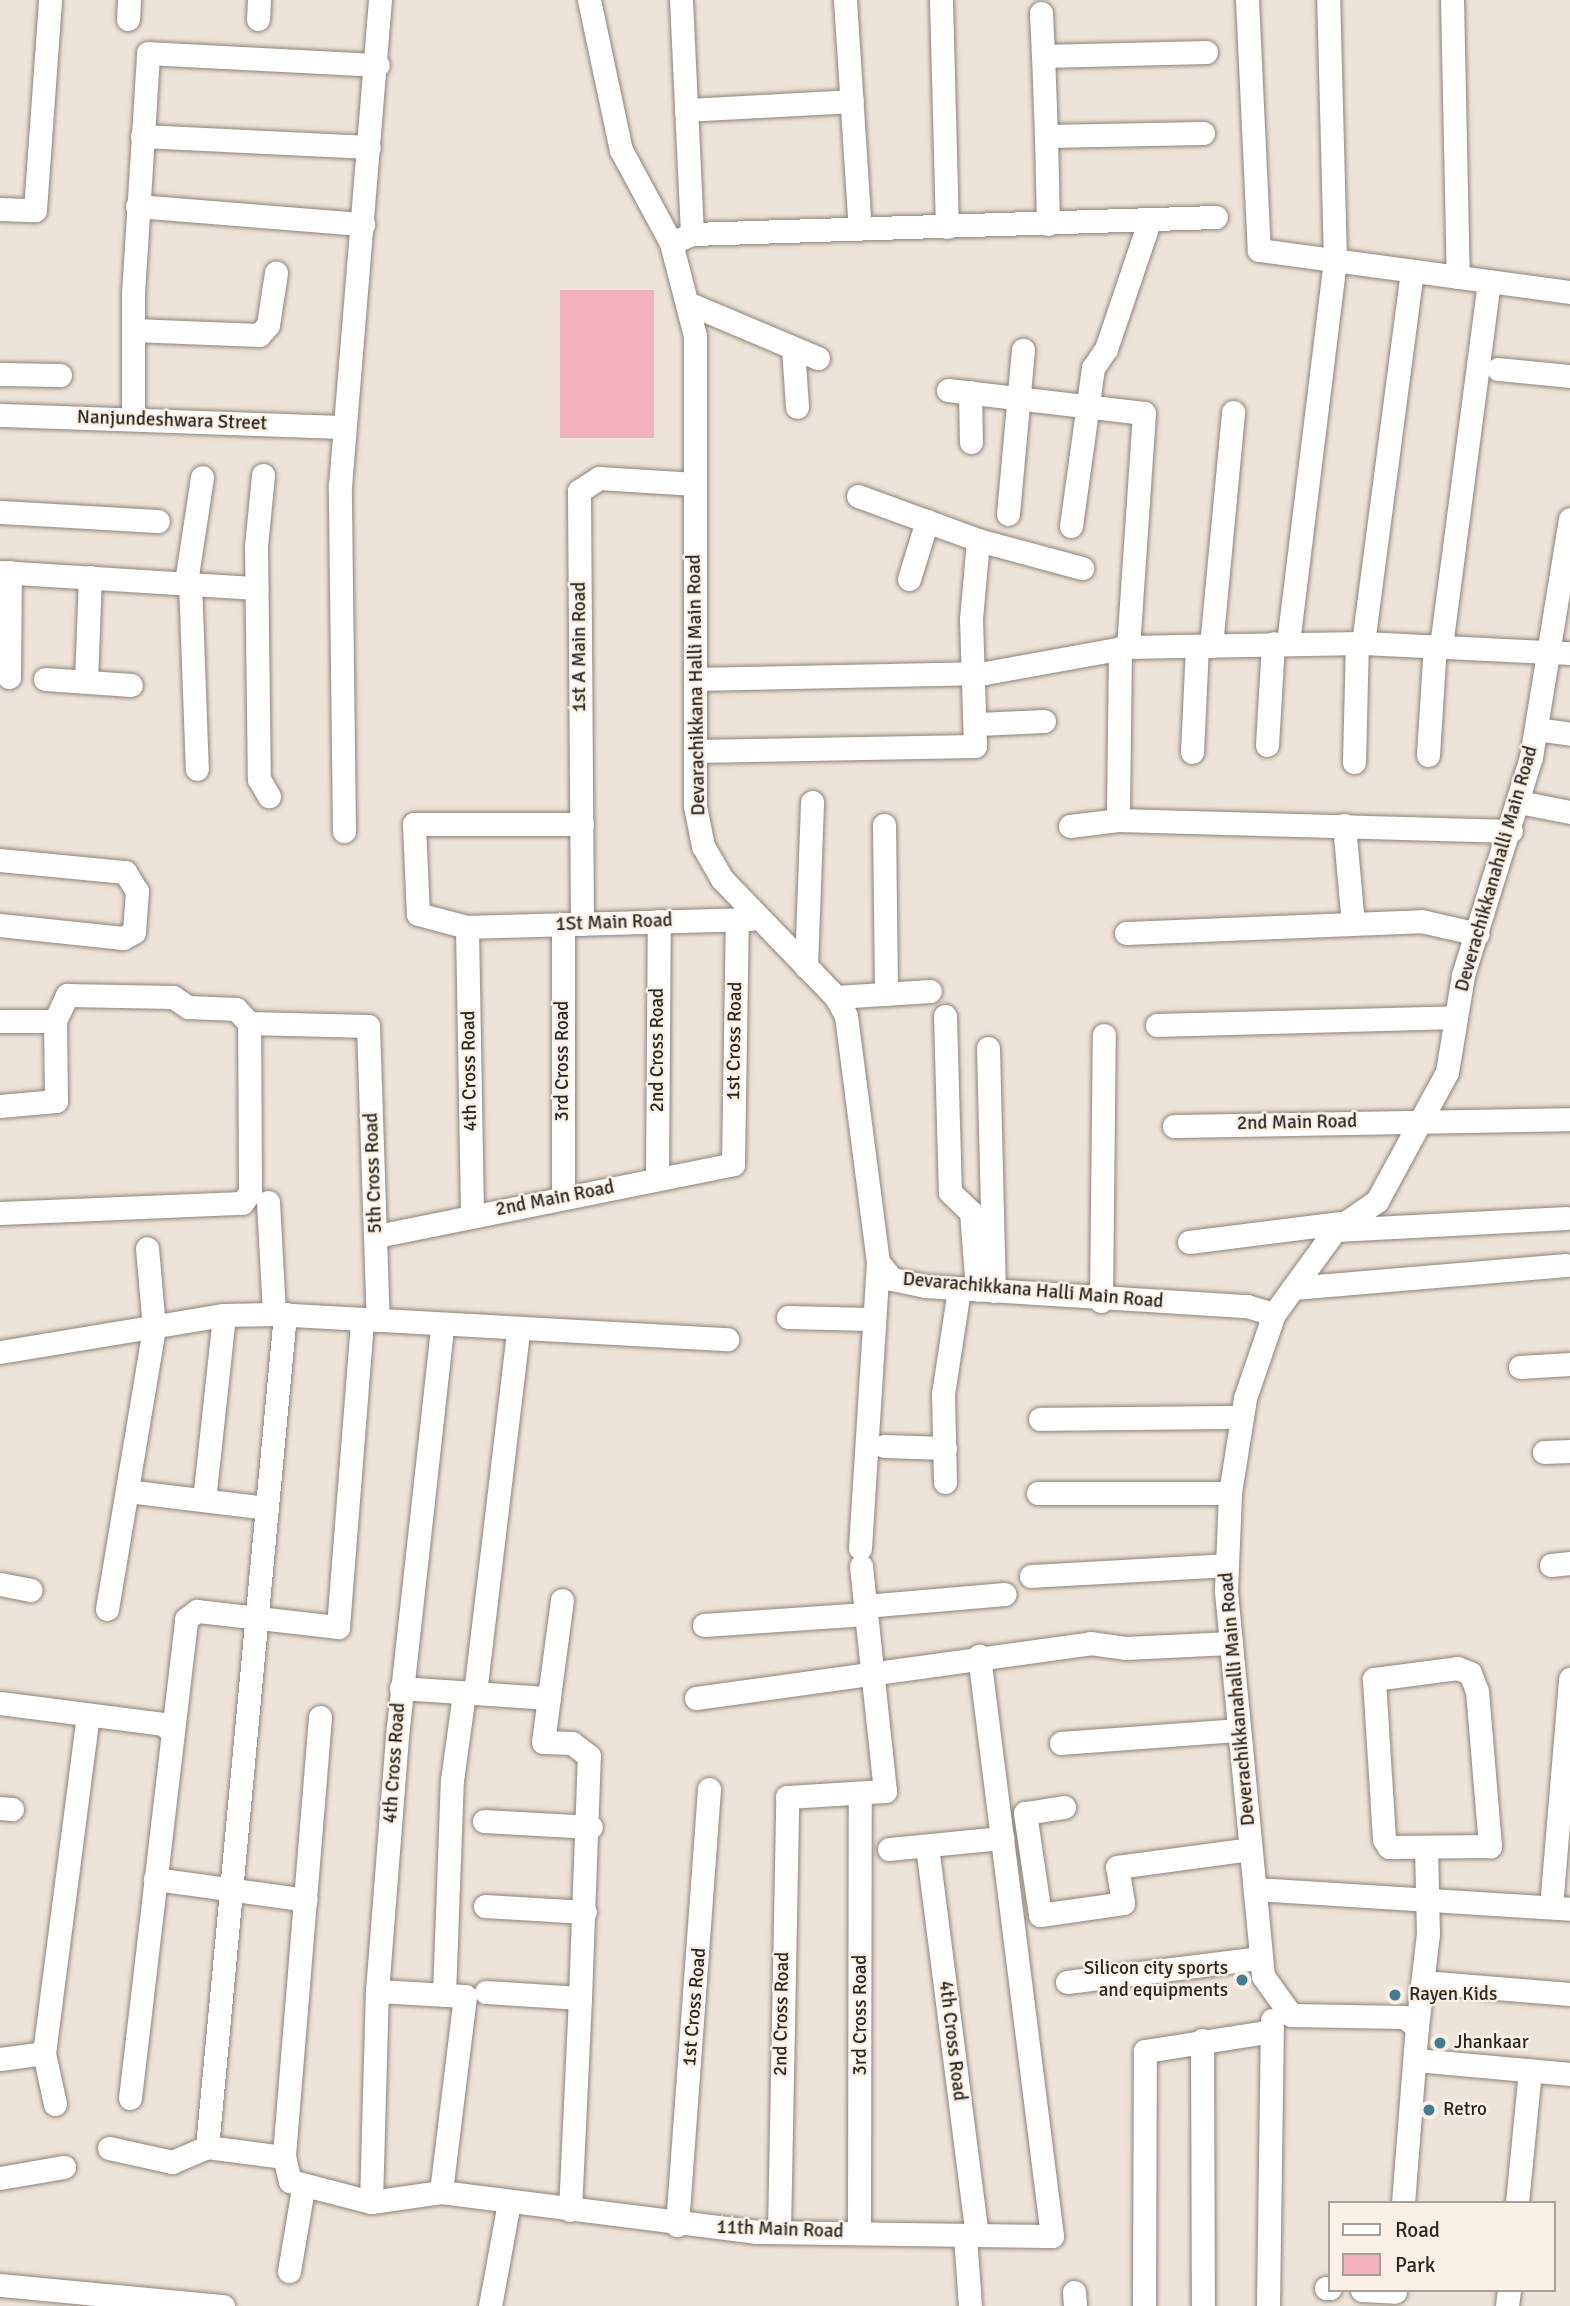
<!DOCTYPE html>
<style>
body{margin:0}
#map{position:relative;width:1570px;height:2306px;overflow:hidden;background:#eee3d9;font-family:Signika,sans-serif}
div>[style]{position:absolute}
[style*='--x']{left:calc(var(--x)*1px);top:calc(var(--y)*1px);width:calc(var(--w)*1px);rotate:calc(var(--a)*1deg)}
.green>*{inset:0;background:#f3b2bf;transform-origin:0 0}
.roads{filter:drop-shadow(0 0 2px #8d8379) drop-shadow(0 0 2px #8d8379)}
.minor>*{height:23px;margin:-11.5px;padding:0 11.5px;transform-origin:11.5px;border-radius:11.5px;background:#fff}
.dots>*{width:19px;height:19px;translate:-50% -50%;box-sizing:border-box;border:4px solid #fbf0e6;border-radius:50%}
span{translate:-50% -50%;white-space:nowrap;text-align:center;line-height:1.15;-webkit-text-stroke:5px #fbf0e6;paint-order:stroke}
.street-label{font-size:19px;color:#2a2622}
.poi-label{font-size:19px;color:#2a2622}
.right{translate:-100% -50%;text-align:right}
.left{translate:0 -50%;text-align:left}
.legend{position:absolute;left:1328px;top:2201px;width:228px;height:91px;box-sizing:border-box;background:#fbf0e6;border:2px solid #a79f98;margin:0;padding:9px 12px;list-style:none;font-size:21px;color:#2a2622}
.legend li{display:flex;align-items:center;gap:14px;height:35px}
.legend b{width:35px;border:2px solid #a79f98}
</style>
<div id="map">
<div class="green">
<i style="left:654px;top:290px;width:148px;height:94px;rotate:90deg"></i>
</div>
<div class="roads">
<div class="minor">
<i style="--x:589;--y:0;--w:153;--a:78"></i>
<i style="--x:621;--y:150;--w:106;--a:61.7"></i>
<i style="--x:671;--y:243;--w:96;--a:75.5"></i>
<i style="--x:695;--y:336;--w:470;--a:90"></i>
<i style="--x:695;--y:806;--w:41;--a:78.7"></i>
<i style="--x:703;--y:846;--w:38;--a:60"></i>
<i style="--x:722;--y:879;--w:164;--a:46"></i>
<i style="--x:836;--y:997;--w:21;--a:62"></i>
<i style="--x:846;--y:1016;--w:248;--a:82.6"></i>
<i style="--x:878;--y:1262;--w:22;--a:51"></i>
<i style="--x:892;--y:1279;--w:34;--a:12"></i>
<i style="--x:925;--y:1286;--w:323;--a:3.6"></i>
<i style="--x:1247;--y:1306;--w:28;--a:17"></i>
<i style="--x:681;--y:0;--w:234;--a:87.3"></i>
<i style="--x:845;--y:0;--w:229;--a:86.3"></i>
<i style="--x:941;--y:0;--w:227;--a:88.5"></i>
<i style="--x:1247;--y:0;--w:250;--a:87.3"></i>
<i style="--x:1259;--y:250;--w:314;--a:7.7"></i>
<i style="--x:1452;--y:0;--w:277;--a:88.8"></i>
<i style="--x:1041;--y:13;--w:43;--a:87.3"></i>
<i style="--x:128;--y:19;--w:19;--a:-87"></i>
<i style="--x:258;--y:19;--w:19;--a:-87"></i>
<i style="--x:686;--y:110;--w:166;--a:-3.1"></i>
<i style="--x:142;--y:136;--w:227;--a:2.8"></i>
<i style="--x:1046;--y:136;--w:80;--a:-92.1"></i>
<i style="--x:1043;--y:56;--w:163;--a:-1.4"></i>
<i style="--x:137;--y:206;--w:227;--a:4.6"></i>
<i style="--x:0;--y:209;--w:35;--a:2"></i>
<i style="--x:35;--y:210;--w:211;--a:-85.9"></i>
<i style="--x:1048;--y:224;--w:88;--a:-91.3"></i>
<i style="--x:1046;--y:136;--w:157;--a:-1.1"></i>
<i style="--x:671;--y:243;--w:23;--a:-23"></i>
<i style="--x:692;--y:234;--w:524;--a:-1.86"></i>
<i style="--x:690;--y:304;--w:139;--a:22.9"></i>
<i style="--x:133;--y:330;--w:126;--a:2.3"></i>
<i style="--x:259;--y:335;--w:13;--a:-48"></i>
<i style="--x:268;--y:325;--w:53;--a:-81.3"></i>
<i style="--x:793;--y:348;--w:59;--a:86.1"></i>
<i style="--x:1498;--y:369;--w:72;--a:5.6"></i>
<i style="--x:0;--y:374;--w:60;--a:1"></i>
<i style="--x:948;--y:390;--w:197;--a:6.7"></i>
<i style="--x:1144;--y:413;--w:235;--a:93.9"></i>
<i style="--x:970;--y:392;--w:50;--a:88.9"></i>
<i style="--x:0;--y:415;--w:344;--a:2"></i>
<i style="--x:133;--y:419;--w:125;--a:-90"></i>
<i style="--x:133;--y:294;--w:241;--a:-86.4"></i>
<i style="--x:148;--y:53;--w:230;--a:3"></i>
<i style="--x:263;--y:475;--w:71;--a:95.6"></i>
<i style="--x:256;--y:546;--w:233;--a:89.3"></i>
<i style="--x:259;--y:779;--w:20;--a:60"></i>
<i style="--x:858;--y:496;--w:128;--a:20.1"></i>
<i style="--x:978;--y:540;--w:108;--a:15.1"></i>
<i style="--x:0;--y:512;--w:158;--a:3.3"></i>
<i style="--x:1008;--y:514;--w:165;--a:-84.8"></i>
<i style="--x:1071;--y:526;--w:160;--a:-82.1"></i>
<i style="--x:1093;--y:368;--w:23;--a:-56"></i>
<i style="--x:1106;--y:349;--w:134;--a:-71.3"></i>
<i style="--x:0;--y:572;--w:257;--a:3.6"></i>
<i style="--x:909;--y:579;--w:61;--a:-72.8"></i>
<i style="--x:186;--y:582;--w:106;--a:-81.3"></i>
<i style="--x:190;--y:582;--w:187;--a:87.9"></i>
<i style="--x:1288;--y:643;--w:386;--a:-83"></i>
<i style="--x:1335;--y:260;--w:260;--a:-91.5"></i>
<i style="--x:1363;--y:643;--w:375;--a:-82.5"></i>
<i style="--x:1211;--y:646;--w:235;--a:-84.6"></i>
<i style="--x:1441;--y:646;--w:368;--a:-82.5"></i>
<i style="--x:1120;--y:648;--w:172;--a:90.7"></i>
<i style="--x:1118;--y:820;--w:393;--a:1.6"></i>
<i style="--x:9;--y:677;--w:105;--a:-89.5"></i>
<i style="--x:45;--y:679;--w:86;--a:4"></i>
<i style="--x:695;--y:679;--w:290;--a:-1.2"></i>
<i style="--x:985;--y:673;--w:145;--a:-10.3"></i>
<i style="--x:1128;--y:647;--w:235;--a:-1"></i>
<i style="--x:1363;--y:643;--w:207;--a:2.8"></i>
<i style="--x:86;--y:681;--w:104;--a:-87.8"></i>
<i style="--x:978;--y:724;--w:66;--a:-2.6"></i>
<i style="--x:1536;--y:729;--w:34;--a:8"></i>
<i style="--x:1267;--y:745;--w:102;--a:-86.6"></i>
<i style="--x:695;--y:751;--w:280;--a:-1"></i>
<i style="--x:975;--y:746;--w:127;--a:-91.8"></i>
<i style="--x:971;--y:619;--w:79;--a:-84.9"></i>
<i style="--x:1192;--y:752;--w:106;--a:-87.3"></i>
<i style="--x:1428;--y:755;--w:110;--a:-86.4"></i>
<i style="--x:1354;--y:762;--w:119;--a:-88.6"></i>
<i style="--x:1519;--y:802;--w:52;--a:11.1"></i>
<i style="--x:582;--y:824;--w:168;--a:180"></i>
<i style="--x:414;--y:824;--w:90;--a:87.5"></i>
<i style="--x:418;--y:914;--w:51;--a:14.9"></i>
<i style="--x:467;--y:927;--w:283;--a:-1.6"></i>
<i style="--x:884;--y:825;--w:169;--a:89.3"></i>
<i style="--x:1344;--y:825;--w:99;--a:84.8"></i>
<i style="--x:1070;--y:826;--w:48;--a:-7.1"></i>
<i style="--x:344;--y:831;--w:345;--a:-90.7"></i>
<i style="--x:340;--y:486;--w:488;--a:-85.3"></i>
<i style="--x:0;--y:860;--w:126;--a:5.5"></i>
<i style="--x:125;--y:872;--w:22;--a:58"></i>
<i style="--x:137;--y:891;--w:41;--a:94.2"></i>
<i style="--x:134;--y:932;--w:13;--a:151"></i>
<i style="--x:123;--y:938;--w:124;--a:-174"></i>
<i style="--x:563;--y:924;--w:273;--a:90"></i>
<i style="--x:582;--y:924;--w:433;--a:-90.4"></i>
<i style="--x:579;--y:491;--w:24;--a:-33"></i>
<i style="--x:599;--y:478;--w:96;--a:3.6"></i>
<i style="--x:467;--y:927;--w:288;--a:89"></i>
<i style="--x:1126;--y:933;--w:295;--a:-2.3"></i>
<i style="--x:1421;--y:921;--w:58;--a:12.8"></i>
<i style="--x:806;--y:967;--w:165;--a:-87.9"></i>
<i style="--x:836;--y:997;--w:94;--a:-3.7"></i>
<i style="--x:945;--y:1016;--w:176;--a:88.4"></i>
<i style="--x:950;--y:1192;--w:29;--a:44"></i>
<i style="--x:971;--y:1212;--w:78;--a:85.6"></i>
<i style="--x:0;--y:1021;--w:55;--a:0"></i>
<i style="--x:55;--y:1021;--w:29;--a:-65"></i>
<i style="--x:67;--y:995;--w:106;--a:1.1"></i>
<i style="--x:173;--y:997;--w:18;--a:34"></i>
<i style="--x:188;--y:1007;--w:48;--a:2.4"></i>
<i style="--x:236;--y:1009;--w:19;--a:47"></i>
<i style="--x:249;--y:1023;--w:119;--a:1.4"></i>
<i style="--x:368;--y:1026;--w:294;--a:88.1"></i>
<i style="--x:1157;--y:1025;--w:299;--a:-1.5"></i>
<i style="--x:988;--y:1048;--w:243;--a:88.6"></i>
<i style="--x:0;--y:1106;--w:56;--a:-5.1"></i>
<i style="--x:56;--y:1101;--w:80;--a:-90.7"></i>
<i style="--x:1174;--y:1126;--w:396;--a:-1"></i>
<i style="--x:657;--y:1179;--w:258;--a:-89.6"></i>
<i style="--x:268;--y:1202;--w:112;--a:86.9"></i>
<i style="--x:0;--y:1213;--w:242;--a:-2.4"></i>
<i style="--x:242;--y:1203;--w:14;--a:-54"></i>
<i style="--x:250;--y:1192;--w:169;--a:-90.3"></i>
<i style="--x:1336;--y:1230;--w:231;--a:-3"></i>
<i style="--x:377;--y:1236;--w:363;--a:-11.4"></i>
<i style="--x:733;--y:1164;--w:245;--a:-89.1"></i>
<i style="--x:1189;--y:1242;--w:159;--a:-7.2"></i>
<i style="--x:1293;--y:1288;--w:274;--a:-4.8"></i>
<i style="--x:1101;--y:1301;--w:266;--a:-89.4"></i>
<i style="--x:788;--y:1317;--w:82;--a:1.4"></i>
<i style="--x:0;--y:1352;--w:227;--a:-9.4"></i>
<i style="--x:224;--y:1315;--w:50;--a:-1.1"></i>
<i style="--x:274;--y:1314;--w:454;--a:3.2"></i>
<i style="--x:1520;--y:1367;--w:50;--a:-3.4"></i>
<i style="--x:1040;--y:1419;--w:202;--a:-0.6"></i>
<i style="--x:884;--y:1446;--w:61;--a:1.9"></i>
<i style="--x:1544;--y:1452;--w:26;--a:-2"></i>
<i style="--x:945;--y:1482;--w:88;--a:-91.3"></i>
<i style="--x:943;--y:1394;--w:106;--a:-81.3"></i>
<i style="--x:127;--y:1491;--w:141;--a:6.9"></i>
<i style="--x:1038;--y:1493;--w:192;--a:0"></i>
<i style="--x:204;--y:1500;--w:186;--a:-83.8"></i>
<i style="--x:860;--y:1548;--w:287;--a:-86.4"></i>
<i style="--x:1551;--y:1565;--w:19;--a:-6"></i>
<i style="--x:1031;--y:1576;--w:196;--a:-3.2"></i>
<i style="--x:0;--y:1584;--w:31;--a:11"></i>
<i style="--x:865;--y:1606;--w:140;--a:-4.9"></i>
<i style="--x:107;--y:1609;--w:285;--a:-80.5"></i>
<i style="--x:154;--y:1328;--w:80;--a:-95"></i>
<i style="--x:704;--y:1625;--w:162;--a:-3.9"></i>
<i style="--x:1457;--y:1668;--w:14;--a:21"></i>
<i style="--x:1470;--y:1673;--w:19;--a:69"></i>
<i style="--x:1477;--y:1691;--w:156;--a:85.2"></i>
<i style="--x:1490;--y:1846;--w:101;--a:179.4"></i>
<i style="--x:1389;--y:1847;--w:9;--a:-122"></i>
<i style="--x:1384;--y:1839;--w:160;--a:-93.6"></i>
<i style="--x:1374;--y:1679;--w:84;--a:-7.5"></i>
<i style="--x:401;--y:1688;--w:148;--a:3.9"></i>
<i style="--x:475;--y:1693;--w:366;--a:-83.2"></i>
<i style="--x:696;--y:1698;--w:398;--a:-7.9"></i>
<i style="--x:1090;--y:1643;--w:35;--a:8"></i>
<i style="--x:1125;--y:1648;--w:106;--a:-2.7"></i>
<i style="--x:0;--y:1703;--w:164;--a:7.3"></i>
<i style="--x:163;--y:1724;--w:11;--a:41"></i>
<i style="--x:320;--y:1717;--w:441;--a:94.7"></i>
<i style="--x:284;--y:2157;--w:25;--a:76"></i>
<i style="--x:290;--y:2181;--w:84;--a:14.5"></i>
<i style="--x:371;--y:2202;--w:71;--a:-8.1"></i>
<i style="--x:441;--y:2192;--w:319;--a:7.2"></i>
<i style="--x:757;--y:2232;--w:295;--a:0.8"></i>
<i style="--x:1052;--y:2236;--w:585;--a:-97.17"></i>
<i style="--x:1061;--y:1743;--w:178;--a:-4.2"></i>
<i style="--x:1064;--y:1807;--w:39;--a:171"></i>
<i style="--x:1025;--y:1813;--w:103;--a:81.6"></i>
<i style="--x:1040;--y:1915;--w:84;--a:-8.2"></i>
<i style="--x:1123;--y:1903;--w:36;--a:-99"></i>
<i style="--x:1117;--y:1867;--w:134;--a:-7.7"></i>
<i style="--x:0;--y:1808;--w:12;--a:5"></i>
<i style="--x:484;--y:1821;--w:107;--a:3.2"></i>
<i style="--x:927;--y:1846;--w:392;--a:82.7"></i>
<i style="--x:889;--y:1849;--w:114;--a:-5.6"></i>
<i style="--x:155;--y:1879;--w:152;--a:7.9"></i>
<i style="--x:1255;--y:1889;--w:316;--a:3.6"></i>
<i style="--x:485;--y:1906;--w:100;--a:3.4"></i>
<i style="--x:1551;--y:1907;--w:229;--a:-85.2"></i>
<i style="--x:1067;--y:1982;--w:195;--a:-7.1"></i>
<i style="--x:1423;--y:1982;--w:147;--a:4.7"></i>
<i style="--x:377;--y:1991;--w:88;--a:3.3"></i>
<i style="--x:465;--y:1996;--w:197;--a:97"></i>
<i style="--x:486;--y:1992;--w:94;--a:3.7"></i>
<i style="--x:580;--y:1998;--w:242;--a:-87.9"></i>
<i style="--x:589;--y:1756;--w:21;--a:-143"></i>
<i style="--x:572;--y:1743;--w:29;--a:-178"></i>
<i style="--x:543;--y:1742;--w:143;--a:-82.4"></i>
<i style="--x:444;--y:1995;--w:215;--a:-87.9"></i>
<i style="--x:452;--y:1780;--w:88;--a:-82.1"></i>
<i style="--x:1417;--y:2027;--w:94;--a:-83.3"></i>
<i style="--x:1428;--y:1934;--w:86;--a:-91.3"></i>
<i style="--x:1202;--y:2040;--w:266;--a:89.8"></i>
<i style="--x:0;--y:2059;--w:44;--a:-7.8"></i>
<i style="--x:1416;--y:2060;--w:155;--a:5.2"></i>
<i style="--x:130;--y:2098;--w:482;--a:-83.3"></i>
<i style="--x:186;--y:1619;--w:14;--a:-36"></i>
<i style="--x:197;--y:1611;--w:142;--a:6.5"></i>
<i style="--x:338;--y:1627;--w:309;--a:-85.5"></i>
<i style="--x:55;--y:2104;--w:52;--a:-102.2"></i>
<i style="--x:44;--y:2053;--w:341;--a:-82.6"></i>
<i style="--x:207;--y:2147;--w:837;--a:-84.65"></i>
<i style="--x:109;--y:2148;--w:65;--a:12.5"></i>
<i style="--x:172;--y:2162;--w:38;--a:-23"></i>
<i style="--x:207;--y:2147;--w:78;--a:7.4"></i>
<i style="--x:0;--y:2178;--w:65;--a:-9.8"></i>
<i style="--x:371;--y:2202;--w:211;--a:-88.4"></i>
<i style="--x:377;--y:1991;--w:265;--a:-85.5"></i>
<i style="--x:398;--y:1727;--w:403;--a:-83.7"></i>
<i style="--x:1403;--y:2203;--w:177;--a:-85.5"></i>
<i style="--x:1417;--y:2027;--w:16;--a:-142"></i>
<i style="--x:1404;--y:2017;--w:113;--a:-179"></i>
<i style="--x:1291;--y:2015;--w:48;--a:-125.7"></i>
<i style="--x:1263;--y:1976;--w:388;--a:-95.5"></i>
<i style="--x:1226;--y:1590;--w:97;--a:-87.6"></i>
<i style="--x:1230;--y:1493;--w:96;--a:-81"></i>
<i style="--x:1245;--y:1398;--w:89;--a:-71"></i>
<i style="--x:1274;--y:1314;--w:104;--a:-54"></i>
<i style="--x:1335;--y:1230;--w:51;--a:-34.6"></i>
<i style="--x:1377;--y:1201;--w:147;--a:-61.5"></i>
<i style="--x:1447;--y:1072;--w:98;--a:-80.6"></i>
<i style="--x:1463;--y:975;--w:228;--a:-72.7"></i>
<i style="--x:1531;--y:757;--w:241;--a:-80.7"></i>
<i style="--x:1517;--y:2203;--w:133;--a:-84.4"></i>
<i style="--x:570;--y:2210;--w:212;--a:-87.3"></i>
<i style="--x:677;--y:2225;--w:437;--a:-85.8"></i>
<i style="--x:779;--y:2232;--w:435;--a:-88.9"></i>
<i style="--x:787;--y:1797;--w:98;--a:-3.5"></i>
<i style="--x:885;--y:1791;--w:226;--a:-96.1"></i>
<i style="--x:859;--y:2233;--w:436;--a:-89.9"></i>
<i style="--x:965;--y:2235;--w:71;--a:86"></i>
<i style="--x:289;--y:2271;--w:84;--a:-80.4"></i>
<i style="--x:0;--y:2285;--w:224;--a:5.4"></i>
<i style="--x:1326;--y:2288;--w:4;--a:0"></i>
<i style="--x:1362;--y:2290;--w:33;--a:3"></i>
<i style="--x:1074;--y:2292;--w:14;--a:86"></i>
<i style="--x:490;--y:2306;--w:106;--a:-79.6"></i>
<i style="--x:1144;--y:2306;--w:255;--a:-89.8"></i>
<i style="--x:1145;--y:2051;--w:123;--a:-8.9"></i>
<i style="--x:1268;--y:2306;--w:286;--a:-89.2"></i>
<i style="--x:1507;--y:2306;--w:16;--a:-83"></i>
</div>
</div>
<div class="dots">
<i style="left:1242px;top:1980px;background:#407e94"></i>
<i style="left:1395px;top:1995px;background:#407e94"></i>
<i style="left:1440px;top:2043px;background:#407e94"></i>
<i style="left:1429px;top:2110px;background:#407e94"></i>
</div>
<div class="street-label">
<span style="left:172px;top:421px;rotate:2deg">Nanjundeshwara Street</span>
<span style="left:580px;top:647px;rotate:-90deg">1st A Main Road</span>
<span style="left:697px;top:685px;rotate:-91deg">Devarachikkana Halli Main Road</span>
<span style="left:1497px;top:869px;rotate:-74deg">Deverachikkanahalli Main Road</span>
<span style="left:614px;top:923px;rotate:-2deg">1St Main Road</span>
<span style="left:735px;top:1041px;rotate:-89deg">1st Cross Road</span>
<span style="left:658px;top:1050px;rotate:-90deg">2nd Cross Road</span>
<span style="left:563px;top:1061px;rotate:-90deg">3rd Cross Road</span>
<span style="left:470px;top:1071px;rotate:-91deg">4th Cross Road</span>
<span style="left:1297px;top:1123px;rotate:-1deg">2nd Main Road</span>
<span style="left:374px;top:1173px;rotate:-92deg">5th Cross Road</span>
<span style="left:555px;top:1199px;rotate:-11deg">2nd Main Road</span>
<span style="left:1033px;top:1291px;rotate:5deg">Devarachikkana Halli Main Road</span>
<span style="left:1238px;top:1699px;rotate:-95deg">Deverachikkanahalli Main Road</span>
<span style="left:395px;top:1763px;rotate:-86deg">4th Cross Road</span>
<span style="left:695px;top:2007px;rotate:-85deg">1st Cross Road</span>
<span style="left:782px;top:2014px;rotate:-89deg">2nd Cross Road</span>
<span style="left:861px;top:2015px;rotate:-90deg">3rd Cross Road</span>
<span style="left:952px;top:2041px;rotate:83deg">4th Cross Road</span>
<span style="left:780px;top:2230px;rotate:2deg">11th Main Road</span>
</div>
<div class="poi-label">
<span class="right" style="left:1228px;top:1980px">Silicon city sports<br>and equipments</span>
<span class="left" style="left:1409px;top:1995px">Rayen Kids</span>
<span class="left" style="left:1454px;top:2043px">Jhankaar</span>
<span class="left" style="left:1443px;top:2110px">Retro</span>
</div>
<ul class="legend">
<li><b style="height:9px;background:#fff"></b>Road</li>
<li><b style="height:19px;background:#f3b2bf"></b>Park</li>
</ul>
</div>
